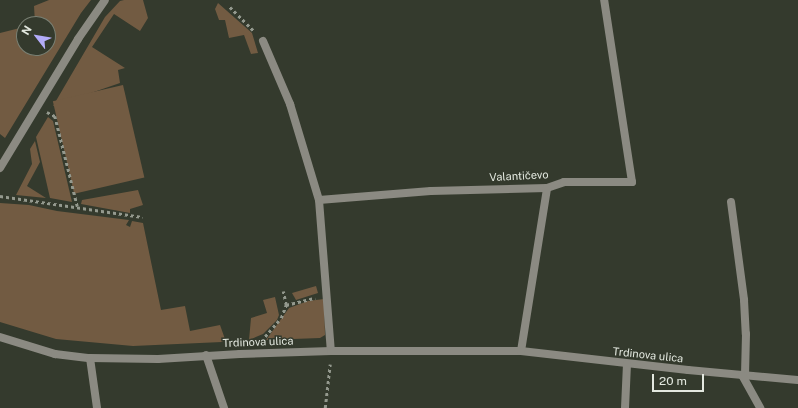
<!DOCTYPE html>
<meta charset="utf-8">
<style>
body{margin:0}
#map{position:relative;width:798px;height:408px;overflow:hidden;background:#343a2d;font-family:"Public Sans",sans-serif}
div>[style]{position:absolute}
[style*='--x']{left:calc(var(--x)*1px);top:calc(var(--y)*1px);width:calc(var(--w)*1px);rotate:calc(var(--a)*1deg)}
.green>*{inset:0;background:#725b42;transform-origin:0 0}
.path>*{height:2.5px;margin-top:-1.25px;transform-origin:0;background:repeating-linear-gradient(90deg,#94998e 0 3px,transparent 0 6px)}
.minor>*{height:8px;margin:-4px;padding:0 4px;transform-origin:4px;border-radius:4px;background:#8b8a82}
span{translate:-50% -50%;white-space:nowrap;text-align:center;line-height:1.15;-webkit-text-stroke:3px #343a2d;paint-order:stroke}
.street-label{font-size:11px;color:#e3e8df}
.north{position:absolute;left:16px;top:16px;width:40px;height:40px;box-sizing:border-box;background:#343a2d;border:1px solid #7a8074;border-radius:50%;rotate:301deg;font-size:11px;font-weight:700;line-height:16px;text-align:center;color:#e3e8df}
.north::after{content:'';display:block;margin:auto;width:14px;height:18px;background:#b3acf9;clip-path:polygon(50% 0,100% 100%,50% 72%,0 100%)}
.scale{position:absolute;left:652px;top:374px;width:52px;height:18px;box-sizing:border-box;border:2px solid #e3e8df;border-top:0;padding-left:5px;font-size:12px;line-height:14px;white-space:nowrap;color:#e3e8df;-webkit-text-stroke:3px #343a2d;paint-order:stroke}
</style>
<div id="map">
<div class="green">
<i style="clip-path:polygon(49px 0,91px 0,81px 13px,5px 138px,0 134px,0 33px,24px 27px,24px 48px,48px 48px,48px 24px,32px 24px,35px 23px,34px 6px)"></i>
<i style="clip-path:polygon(124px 0,143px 0,148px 18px,140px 31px,114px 14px,92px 47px,125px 68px,118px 70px,120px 83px,53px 106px,105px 17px,120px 1px)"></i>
<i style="clip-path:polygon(218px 3px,252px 33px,258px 53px,251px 54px,244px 35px,229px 38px,225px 20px,219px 20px,215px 9px)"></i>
<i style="left:123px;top:85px;width:95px;height:72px;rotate:77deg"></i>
<i style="clip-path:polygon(48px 117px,53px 121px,72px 202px,50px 198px,36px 137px)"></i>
<i style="clip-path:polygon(35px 141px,40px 162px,27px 186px,46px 198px,16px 195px,32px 164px,30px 149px)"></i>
<i style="clip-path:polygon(138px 190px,143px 205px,130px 209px,130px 213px,81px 204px,82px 200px)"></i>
<i style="clip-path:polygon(0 203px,29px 205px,57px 211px,129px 220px,126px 225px,130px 227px,132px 221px,143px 223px,161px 310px,185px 306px,190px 331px,220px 325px,225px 339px,222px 342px,133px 346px,56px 339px,0 322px)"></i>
<i style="clip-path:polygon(316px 286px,318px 293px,296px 300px,292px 293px)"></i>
<i style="clip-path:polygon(275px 297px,279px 315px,277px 320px,263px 334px,249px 340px,251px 318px,267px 313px,263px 300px)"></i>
<i style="clip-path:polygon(324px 299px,325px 335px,320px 338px,266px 340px,289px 308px,308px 301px)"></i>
</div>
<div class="path">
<i style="--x:230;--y:7;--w:35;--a:45"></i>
<i style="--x:47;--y:112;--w:9;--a:27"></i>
<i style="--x:55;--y:116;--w:95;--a:76"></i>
<i style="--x:0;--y:196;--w:144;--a:8.4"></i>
<i style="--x:286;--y:305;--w:30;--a:-14"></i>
<i style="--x:261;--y:341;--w:30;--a:-49"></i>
<i style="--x:281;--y:318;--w:14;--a:-69"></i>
<i style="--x:286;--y:305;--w:14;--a:-102"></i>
<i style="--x:325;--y:408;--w:44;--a:-83.5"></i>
</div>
<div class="minor">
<i style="--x:263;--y:41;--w:69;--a:66.8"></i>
<i style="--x:290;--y:104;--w:100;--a:73.2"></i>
<i style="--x:319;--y:200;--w:151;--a:85.5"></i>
<i style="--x:0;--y:168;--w:151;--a:-58.8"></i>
<i style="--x:78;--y:39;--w:47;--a:-55.3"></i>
<i style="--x:319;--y:200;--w:112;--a:-4.6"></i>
<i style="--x:431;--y:191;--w:116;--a:-1.5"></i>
<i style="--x:547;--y:188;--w:18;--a:-19"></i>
<i style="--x:564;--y:182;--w:68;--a:0"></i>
<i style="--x:632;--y:182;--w:184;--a:-98.7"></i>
<i style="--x:731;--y:202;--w:99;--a:82.4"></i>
<i style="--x:744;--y:300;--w:34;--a:87"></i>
<i style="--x:746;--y:334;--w:41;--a:91.4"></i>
<i style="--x:0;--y:337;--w:58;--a:17.2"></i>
<i style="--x:55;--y:354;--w:35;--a:7"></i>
<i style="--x:90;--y:358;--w:68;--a:0.8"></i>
<i style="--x:158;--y:359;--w:82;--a:-3.5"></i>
<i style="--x:240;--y:354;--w:91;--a:-1.9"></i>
<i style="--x:331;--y:351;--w:190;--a:0"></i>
<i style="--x:521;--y:351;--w:168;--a:6.5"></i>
<i style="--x:688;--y:370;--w:110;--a:5.2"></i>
<i style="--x:521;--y:351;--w:165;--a:-80.9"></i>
<i style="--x:206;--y:355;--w:56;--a:71.2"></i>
<i style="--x:90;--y:358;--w:50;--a:82"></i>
<i style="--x:742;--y:375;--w:38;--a:61"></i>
<i style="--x:625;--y:408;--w:44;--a:-87.4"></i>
</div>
<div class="street-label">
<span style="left:519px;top:176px;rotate:-3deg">Valantičevo</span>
<span style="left:258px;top:342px;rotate:-2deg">Trdinova ulica</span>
<span style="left:648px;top:355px;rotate:6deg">Trdinova ulica</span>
</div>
<div class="north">N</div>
<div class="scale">20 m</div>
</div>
